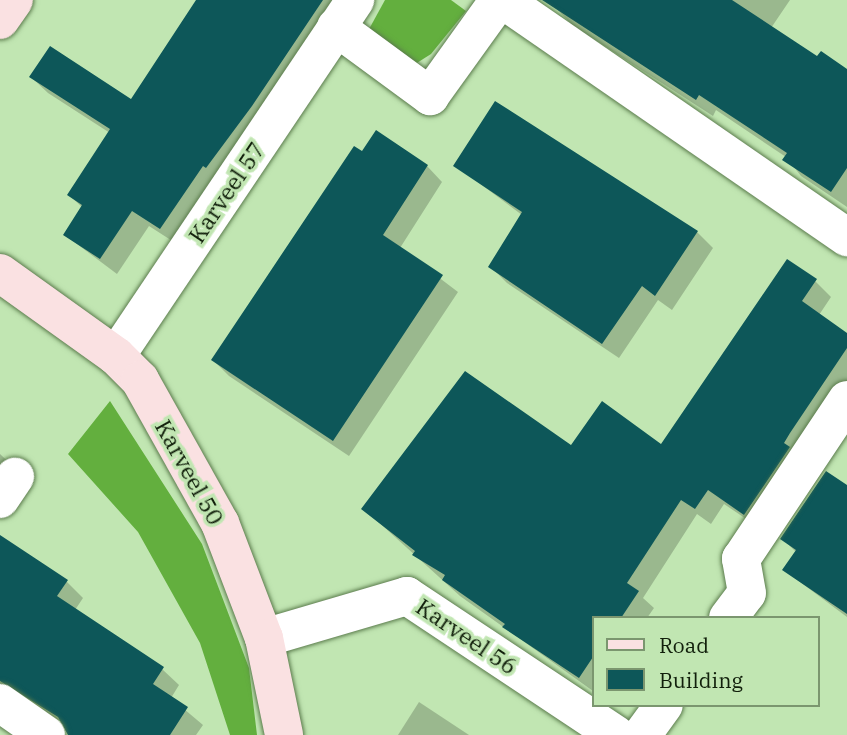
<!DOCTYPE html>
<style>
body{margin:0}
#map{position:relative;width:847px;height:735px;overflow:hidden;background:#c1e6b2;font-family:"IBM Plex Serif",serif}
div>[style]{position:absolute}
[style*='--x']{left:calc(var(--x)*1px);top:calc(var(--y)*1px);width:calc(var(--w)*1px);rotate:calc(var(--a)*1deg)}
.forest>*{inset:0;background:#63af3e}
.shadow>*{inset:0;background:#0003}
.building>*{inset:0;background:#0d5759}
.roads{filter:drop-shadow(0 0 2px #5b7c4d) drop-shadow(0 0 2px #5b7c4d)}
.street>*{height:38px;margin:-19px;padding:0 19px;transform-origin:19px;border-radius:19px;background:#fff}
.secondary>*{height:38px;margin:-19px;padding:0 19px;transform-origin:19px;border-radius:19px;background:#fae1e2}
span{translate:-50% -50%;white-space:nowrap;text-align:center;line-height:1.15;-webkit-text-stroke:7px #c1e6b2;paint-order:stroke}
.street-label{font-size:23px;color:#111f0b}
.legend{position:absolute;left:592px;top:616px;width:228px;height:91px;box-sizing:border-box;background:#c1e6b2;border:2px solid #7b966f;margin:0;padding:9px 12px;list-style:none;font-size:21px;color:#111f0b}
.legend li{display:flex;align-items:center;gap:14px;height:35px}
.legend b{width:35px;border:2px solid #7b966f}
</style>
<div id="map">
<div class="forest">
<i style="clip-path:polygon(385px 0,451px 0,466px 11px,431px 54px,409px 68px,368px 31px)"></i>
<i style="clip-path:polygon(110px 401px,202px 544px,249px 668px,257px 735px,230px 735px,200px 643px,138px 532px,68px 454px)"></i>
</div>
<div class="shadow">
<i style="clip-path:polygon(199px 0,350px 0,177px 244px,149px 226px,117px 274px,65px 235px,83px 208px,69px 195px,110px 133px,48px 93px,31px 77px,132px 101px)"></i>
<i style="clip-path:polygon(561px 0,790px 0,771px 28px,818px 59px,847px 71px,847px 207px,801px 176px,786px 157px,716px 110px,713px 116px,572px 25px,556px 8px)"></i>
<i style="clip-path:polygon(362px 153px,427px 166px,442px 182px,400px 248px,458px 292px,349px 456px,229px 376px,213px 360px)"></i>
<i style="clip-path:polygon(455px 165px,697px 232px,713px 248px,672px 310px,658px 300px,619px 358px,507px 283px,491px 267px,522px 215px)"></i>
<i style="clip-path:polygon(815px 281px,831px 297px,819px 315px,847px 335px,847px 387px,761px 529px,724px 504px,711px 524px,697px 514px,643px 598px,654px 608px,647px 618px,593px 618px,593px 691px,460px 596px,363px 508px,571px 447px,662px 446px)"></i>
<i style="clip-path:polygon(0 454px,19px 472px,0 503px)"></i>
<i style="clip-path:polygon(847px 487px,847px 617px,784px 570px,796px 552px,783px 539px)"></i>
<i style="clip-path:polygon(0 537px,67px 582px,83px 598px,75px 610px,162px 669px,179px 685px,171px 698px,203px 725px,196px 735px,68px 735px,63px 723px,31px 701px,0 698px)"></i>
<i style="clip-path:polygon(419px 702px,469px 735px,398px 735px)"></i>
</div>
<div class="building">
<i style="clip-path:polygon(196px 0,323px 0,252px 106px,206px 168px,203px 166px,160px 229px,132px 211px,100px 259px,63px 235px,82px 205px,67px 195px,110px 129px,29px 77px,50px 46px,131px 99px)"></i>
<i style="clip-path:polygon(542px 0,732px 0,817px 56px,821px 51px,847px 69px,847px 168px,831px 192px,782px 160px,787px 153px,699px 95px,696px 100px)"></i>
<i style="clip-path:polygon(495px 101px,698px 231px,655px 296px,642px 286px,602px 344px,488px 267px,522px 212px,453px 166px)"></i>
<i style="clip-path:polygon(376px 130px,428px 165px,383px 235px,443px 275px,333px 441px,211px 360px,354px 146px,362px 151px)"></i>
<i style="clip-path:polygon(787px 259px,817px 279px,802px 301px,847px 333px,847px 348px,790px 433px,784px 443px,790px 447px,744px 515px,708px 490px,695px 509px,681px 500px,627px 583px,639px 591px,621px 618px,593px 618px,593px 657px,579px 678px,502px 627px,505px 624px,442px 580px,445px 575px,412px 555px,415px 551px,361px 509px,465px 371px,571px 445px,602px 401px,661px 444px)"></i>
<i style="clip-path:polygon(826px 471px,847px 485px,847px 614px,782px 570px,796px 550px,780px 539px)"></i>
<i style="clip-path:polygon(0 535px,68px 580px,57px 596px,164px 667px,153px 684px,188px 707px,170px 735px,68px 735px,58px 717px,0 681px)"></i>
</div>
<div class="roads">
<div class="street">
<i style="--x:503;--y:0;--w:418;--a:34.6"></i>
<i style="--x:336;--y:27;--w:117;--a:36.3"></i>
<i style="--x:430;--y:96;--w:118;--a:-54.3"></i>
<i style="--x:116;--y:356;--w:429;--a:-56.1"></i>
<i style="--x:0;--y:499;--w:27;--a:-56"></i>
<i style="--x:728;--y:618;--w:31;--a:-53"></i>
<i style="--x:747;--y:593;--w:35;--a:-100"></i>
<i style="--x:741;--y:559;--w:191;--a:-56.3"></i>
<i style="--x:264;--y:638;--w:149;--a:-16.4"></i>
<i style="--x:407;--y:596;--w:251;--a:33.6"></i>
<i style="--x:0;--y:703;--w:56;--a:34.8"></i>
<i style="--x:642;--y:735;--w:37;--a:-54"></i>
</div>
<div class="secondary">
<i style="--x:0;--y:20;--w:24;--a:-55"></i>
<i style="--x:0;--y:273;--w:143;--a:35.6"></i>
<i style="--x:116;--y:356;--w:34;--a:45"></i>
<i style="--x:140;--y:380;--w:164;--a:60.8"></i>
<i style="--x:220;--y:523;--w:123;--a:69.1"></i>
<i style="--x:264;--y:638;--w:99;--a:78.3"></i>
</div>
</div>
<div class="street-label">
<span style="left:226px;top:192px;rotate:-56deg">Karveel 57</span>
<span style="left:190px;top:472px;rotate:61deg">Karveel 50</span>
<span style="left:467px;top:636px;rotate:34deg">Karveel 56</span>
</div>
<ul class="legend">
<li><b style="height:9px;background:#fae1e2"></b>Road</li>
<li><b style="height:19px;background:#0d5759"></b>Building</li>
</ul>
</div>
